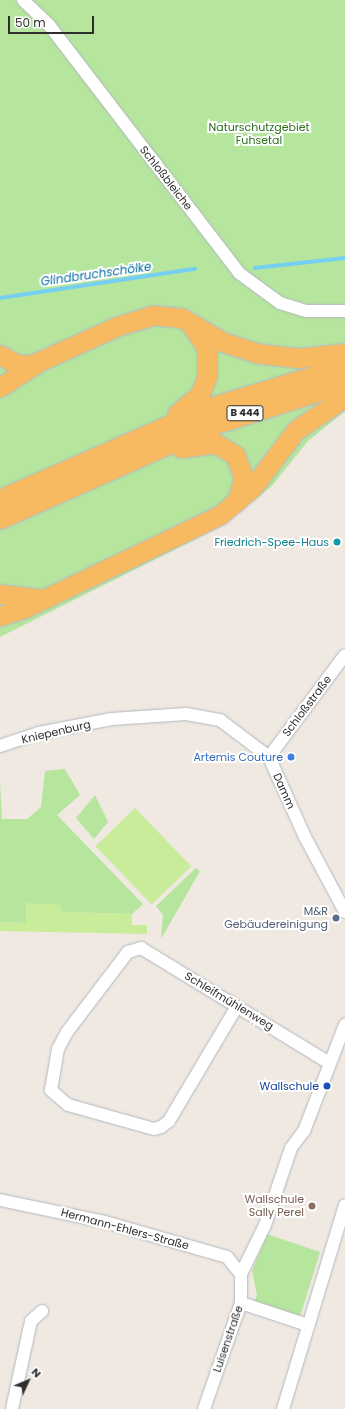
<!DOCTYPE html>
<meta charset="utf-8">
<style>
body{margin:0}
#map{position:relative;width:345px;height:1409px;overflow:hidden;background:#efe9e1;font-family:Poppins,sans-serif}
div>[style]{position:absolute}
[style*='--x']{left:calc(var(--x)*1px);top:calc(var(--y)*1px);width:calc(var(--w)*1px);rotate:calc(var(--a)*1deg)}
.green>*{inset:0;background:#b6e59e}
.pitch>*{inset:0;background:#c9ec9a;transform-origin:0 0}
.stream>*{height:3.5px;margin:-1.75px;padding:0 1.75px;transform-origin:1.75px;border-radius:1.75px;background:#75cff0}
.roads{filter:drop-shadow(0 0 1px #b4b7c1) drop-shadow(0 0 1px #b4b7c1)}
.minor>*{height:12px;margin:-6px;padding:0 6px;transform-origin:6px;border-radius:6px;background:#fff}
.trunk>*{height:19px;margin:-9.5px;padding:0 9.5px;transform-origin:9.5px;border-radius:9.5px;background:#f8ba60}
.dots>*{width:11px;height:11px;translate:-50% -50%;box-sizing:border-box;border:2px solid #fff;border-radius:50%}
span{translate:-50% -50%;white-space:nowrap;text-align:center;line-height:1.15;-webkit-text-stroke:4px #fff;paint-order:stroke}
.shield-label span{padding:1px 3px;background:#fff;border:1px solid;border-radius:3px;-webkit-text-stroke-width:0}
.shield-label{font-size:10px;color:#2e2e2e;font-weight:700}
.park-label{font-size:11px;color:#2c6e1b}
.street-label{font-size:11px;color:#2e2e2e}
.culture-label{font-size:11px;color:#0d838f}
.right{translate:-100% -50%;text-align:right}
.shop-label{font-size:11px;color:#366cbe}
.service-label{font-size:11px;color:#4e5e75}
.transit-label{font-size:11px;color:#164399}
.education-label{font-size:11px;color:#785e54}
.water-label{font-size:12px;color:#0d6fa3;font-style:italic}
.north{position:absolute;left:8px;top:1361px;width:40px;height:40px;-webkit-text-stroke:3px #fff;paint-order:stroke;rotate:46deg;font-size:11px;font-weight:700;line-height:16px;text-align:center;color:#2e2e2e}
.north::after{content:'';display:block;margin:auto;width:14px;height:18px;background:#2e2e2e;clip-path:polygon(50% 0,100% 100%,50% 72%,0 100%)}
.scale{position:absolute;left:8px;top:16px;width:86px;height:18px;box-sizing:border-box;border:2px solid #2e2e2e;border-top:0;padding-left:5px;font-size:12px;line-height:14px;white-space:nowrap;color:#2e2e2e;-webkit-text-stroke:3px #fff;paint-order:stroke}
</style>
<div id="map">
<div class="green">
<i style="clip-path:polygon(0 0,345px 0,345px 411px,308px 441px,271px 487px,220px 527px,0 637px)"></i>
<i style="clip-path:polygon(65px 769px,80px 795px,57px 815px,143px 904px,132px 914px,61px 912px,61px 905px,26px 904px,26px 923px,0 922px,0 781px,2px 819px,27px 819px,41px 807px,45px 771px)"></i>
<i style="clip-path:polygon(95px 795px,108px 822px,94px 839px,76px 818px)"></i>
<i style="clip-path:polygon(196px 868px,200px 871px,161px 939px,163px 915px,156px 906px)"></i>
<i style="clip-path:polygon(267px 1234px,320px 1252px,299px 1320px,254px 1303px,257px 1295px,252px 1271px)"></i>
</div>
<div class="pitch">
<i style="left:135px;top:808px;width:81px;height:55px;rotate:46deg"></i>
<i style="clip-path:polygon(26px 903px,61px 905px,62px 912px,132px 914px,132px 925px,147px 925px,147px 934px,0 931px,0 922px,26px 923px)"></i>
</div>
<div class="stream">
<i style="--x:255;--y:268;--w:91;--a:-6.3"></i>
<i style="--x:0;--y:298;--w:197;--a:-8.5"></i>
</div>
<div class="roads">
<div class="minor">
<i style="--x:23;--y:0;--w:36;--a:44"></i>
<i style="--x:49;--y:25;--w:312;--a:52.5"></i>
<i style="--x:239;--y:273;--w:51;--a:36.2"></i>
<i style="--x:280;--y:303;--w:28;--a:17"></i>
<i style="--x:307;--y:311;--w:38;--a:0"></i>
<i style="--x:0;--y:746;--w:41;--a:-18.4"></i>
<i style="--x:39;--y:733;--w:74;--a:-10.9"></i>
<i style="--x:112;--y:719;--w:74;--a:-3.9"></i>
<i style="--x:186;--y:714;--w:35;--a:10"></i>
<i style="--x:220;--y:720;--w:61;--a:37.1"></i>
<i style="--x:269;--y:757;--w:88;--a:65.8"></i>
<i style="--x:305;--y:837;--w:85;--a:61.9"></i>
<i style="--x:269;--y:757;--w:127;--a:-53.3"></i>
<i style="--x:236;--y:1008;--w:131;--a:120.7"></i>
<i style="--x:169;--y:1121;--w:10;--a:143"></i>
<i style="--x:161;--y:1127;--w:7;--a:164"></i>
<i style="--x:154;--y:1129;--w:89;--a:-164.4"></i>
<i style="--x:68;--y:1105;--w:23;--a:-139"></i>
<i style="--x:51;--y:1090;--w:42;--a:-80.3"></i>
<i style="--x:58;--y:1049;--w:19;--a:-62"></i>
<i style="--x:67;--y:1032;--w:101;--a:-52.7"></i>
<i style="--x:128;--y:952;--w:14;--a:-17"></i>
<i style="--x:141;--y:948;--w:219;--a:31.4"></i>
<i style="--x:0;--y:1200;--w:107;--a:11.8"></i>
<i style="--x:105;--y:1222;--w:127;--a:16"></i>
<i style="--x:227;--y:1257;--w:22;--a:51"></i>
<i style="--x:241;--y:1303;--w:71;--a:18.2"></i>
<i style="--x:12;--y:1409;--w:90;--a:-77.8"></i>
<i style="--x:31;--y:1321;--w:15;--a:-42"></i>
<i style="--x:204;--y:1409;--w:112;--a:-70.8"></i>
<i style="--x:241;--y:1303;--w:29;--a:-90"></i>
<i style="--x:241;--y:1274;--w:55;--a:-63.9"></i>
<i style="--x:265;--y:1225;--w:81;--a:-71.3"></i>
<i style="--x:291;--y:1148;--w:21;--a:-53"></i>
<i style="--x:304;--y:1131;--w:114;--a:-68.9"></i>
<i style="--x:283;--y:1409;--w:213;--a:-73.1"></i>
</div>
<div class="trunk">
<i style="--x:0;--y:355;--w:21;--a:28"></i>
<i style="--x:19;--y:365;--w:16;--a:-4"></i>
<i style="--x:0;--y:387;--w:48;--a:-33"></i>
<i style="--x:40;--y:361;--w:85;--a:-24.2"></i>
<i style="--x:118;--y:326;--w:37;--a:-17"></i>
<i style="--x:153;--y:315;--w:29;--a:6"></i>
<i style="--x:182;--y:318;--w:48;--a:30.3"></i>
<i style="--x:223;--y:342;--w:35;--a:18"></i>
<i style="--x:256;--y:353;--w:42;--a:6.8"></i>
<i style="--x:298;--y:358;--w:47;--a:-6.1"></i>
<i style="--x:177;--y:414;--w:30;--a:-41"></i>
<i style="--x:200;--y:394;--w:18;--a:-68"></i>
<i style="--x:207;--y:377;--w:28;--a:-90"></i>
<i style="--x:207;--y:349;--w:27;--a:-123"></i>
<i style="--x:181;--y:448;--w:34;--a:-8"></i>
<i style="--x:215;--y:443;--w:23;--a:31"></i>
<i style="--x:235;--y:455;--w:25;--a:69"></i>
<i style="--x:244;--y:478;--w:25;--a:108"></i>
<i style="--x:0;--y:499;--w:226;--a:-23.7"></i>
<i style="--x:207;--y:408;--w:144;--a:-16.9"></i>
<i style="--x:0;--y:519;--w:232;--a:-23.9"></i>
<i style="--x:212;--y:425;--w:139;--a:-17.5"></i>
<i style="--x:0;--y:594;--w:42;--a:6.8"></i>
<i style="--x:0;--y:616;--w:26;--a:-18"></i>
<i style="--x:25;--y:608;--w:216;--a:-25.5"></i>
<i style="--x:220;--y:515;--w:42;--a:-40.2"></i>
<i style="--x:252;--y:488;--w:73;--a:-52.8"></i>
<i style="--x:296;--y:430;--w:59;--a:-34"></i>
</div>
</div>
<div class="dots">
<i style="left:337px;top:542px;background:#0f9aa8"></i>
<i style="left:291px;top:757px;background:#3f7fe0"></i>
<i style="left:336px;top:918px;background:#5c6f8a"></i>
<i style="left:327px;top:1086px;background:#1a4fb4"></i>
<i style="left:312px;top:1206px;background:#8d6e63"></i>
</div>
<div class="shield-label">
<span style="left:245px;top:413px">B 444</span>
</div>
<div class="park-label">
<span style="left:259px;top:134px">Naturschutzgebiet<br>Fuhsetal</span>
</div>
<div class="street-label">
<span style="left:166px;top:178px;rotate:52deg">Schloßbleiche</span>
<span style="left:307px;top:706px;rotate:-53deg">Schloßstraße</span>
<span style="left:56px;top:732px;rotate:-13deg">Kniepenburg</span>
<span style="left:284px;top:791px;rotate:66deg">Damm</span>
<span style="left:229px;top:1001px;rotate:31deg">Schleifmühlenweg</span>
<span style="left:125px;top:1229px;rotate:15deg">Hermann-Ehlers-Straße</span>
<span style="left:228px;top:1339px;rotate:-71deg">Luisenstraße</span>
</div>
<div class="culture-label">
<span class="right" style="left:329px;top:542px">Friedrich-Spee-Haus</span>
</div>
<div class="shop-label">
<span class="right" style="left:283px;top:757px">Artemis Couture</span>
</div>
<div class="service-label">
<span class="right" style="left:328px;top:918px">M&amp;R<br>Gebäudereinigung</span>
</div>
<div class="transit-label">
<span class="right" style="left:319px;top:1086px">Wallschule</span>
</div>
<div class="education-label">
<span class="right" style="left:304px;top:1206px">Wallschule<br>Sally Perel</span>
</div>
<div class="water-label">
<span style="left:96px;top:274px;rotate:-8deg">Glindbruchschölke</span>
</div>
<div class="north">N</div>
<div class="scale">50 m</div>
</div>
